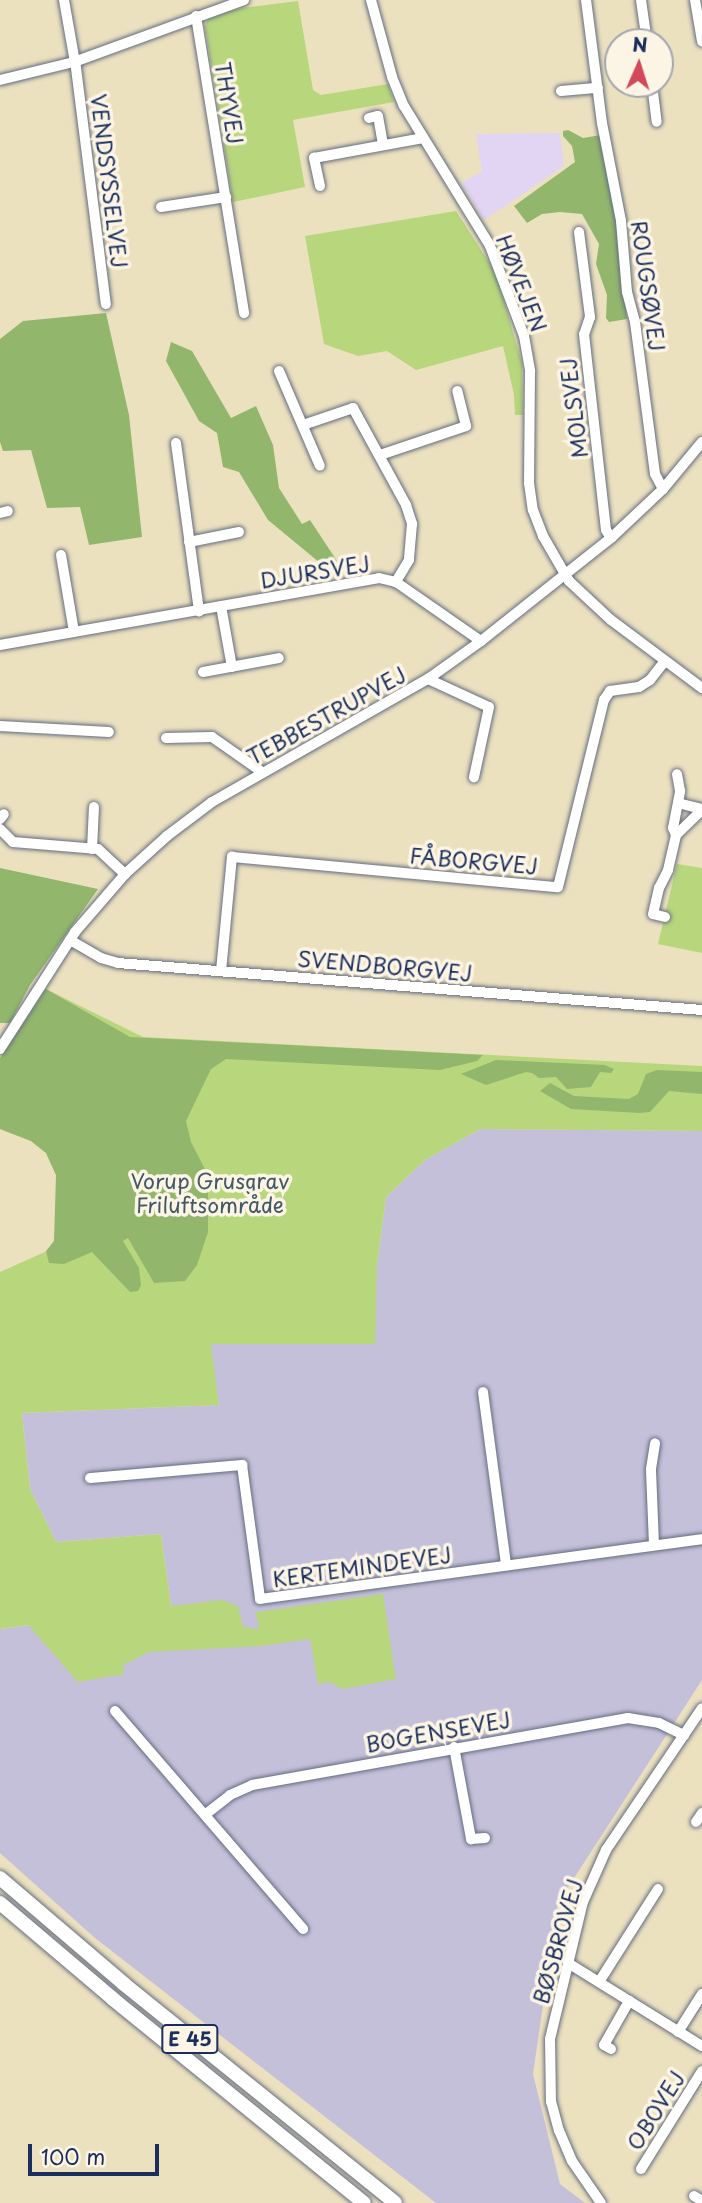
<!DOCTYPE html>
<meta charset="utf-8">
<style>
body{margin:0}
#map{position:relative;width:702px;height:2203px;overflow:hidden;background:#ece1bf;font-family:"Playpen Sans",sans-serif}
div>[style]{position:absolute}
[style*='--x']{left:calc(var(--x)*1px);top:calc(var(--y)*1px);width:calc(var(--w)*1px);rotate:calc(var(--a)*1deg)}
.built>*{inset:0;background:#e2d4f3}
.industrial>*{inset:0;background:#c5c0da}
.green>*{inset:0;background:#b8d67c}
.forest>*{inset:0;background:#92b76c}
.roads{filter:drop-shadow(0 0 2px #646d80) drop-shadow(0 0 2px #646d80)}
.minor>*{height:10px;margin:-5px;padding:0 5px;transform-origin:5px;border-radius:5px;background:#fff}
.highway>*{height:14px;margin:-7px;padding:0 7px;transform-origin:7px;border-radius:7px;background:#fff}
span{translate:-50% -50%;white-space:nowrap;text-align:center;line-height:1.15;-webkit-text-stroke:7px #fcf5e5;paint-order:stroke}
.shield-label span{padding:2px 5px;background:#fcf5e5;border:2px solid;border-radius:5px;-webkit-text-stroke-width:0}
.shield-label{font-size:19px;color:#1b2f5e;font-weight:700}
.street-label{font-size:21px;color:#1b2f5e}
.park-label{font-size:21px;color:#425966}
.north{position:absolute;left:604px;top:28px;width:70px;height:70px;box-sizing:border-box;background:#fcf5e5;border:2px solid #a2a6af;border-radius:50%;rotate:3deg;font-size:19px;font-weight:700;line-height:28px;text-align:center;color:#1b2f5e}
.north::after{content:'';display:block;margin:auto;width:24px;height:32px;background:#d1495b;clip-path:polygon(50% 0,100% 100%,50% 72%,0 100%)}
.scale{position:absolute;left:28px;top:2144px;width:131px;height:32px;box-sizing:border-box;border:4px solid #1b2f5e;border-top:0;padding-left:9px;font-size:21px;line-height:24px;white-space:nowrap;color:#1b2f5e;-webkit-text-stroke:5px #fcf5e5;paint-order:stroke}
</style>
<div id="map">
<div class="built">
<i style="clip-path:polygon(560px 133px,564px 166px,484px 220px,461px 183px,482px 171px,476px 134px)"></i>
</div>
<div class="industrial">
<i style="clip-path:polygon(480px 1129px,702px 1131px,702px 1680px,558px 1903px,533px 2074px,560px 2184px,585px 2203px,436px 2203px,95px 1938px,0 1853px,0 1629px,171px 1606px,161px 1534px,56px 1542px,30px 1489px,22px 1413px,219px 1405px,210px 1344px,377px 1265px,386px 1197px,425px 1160px)"></i>
</div>
<div class="green">
<i style="clip-path:polygon(298px 1px,313px 90px,321px 95px,388px 84px,394px 102px,293px 120px,305px 187px,233px 202px,205px 26px,209px 17px,242px 8px)"></i>
<i style="clip-path:polygon(456px 211px,496px 273px,522px 363px,523px 415px,515px 415px,514px 395px,503px 346px,416px 370px,387px 351px,358px 356px,324px 344px,305px 236px)"></i>
<i style="clip-path:polygon(677px 864px,702px 868px,702px 953px,658px 944px)"></i>
<i style="clip-path:polygon(46px 989px,143px 1037px,702px 1066px,702px 1131px,480px 1129px,425px 1160px,386px 1197px,377px 1265px,375px 1344px,211px 1344px,219px 1405px,22px 1413px,30px 1489px,56px 1542px,161px 1534px,171px 1606px,222px 1600px,238px 1606px,243px 1627px,259px 1629px,256px 1612px,383px 1594px,396px 1679px,343px 1689px,329px 1682px,318px 1684px,310px 1639px,261px 1646px,149px 1652px,123px 1665px,124px 1674px,78px 1682px,28px 1625px,0 1629px,0 1272px,47px 1251px,54px 1241px,57px 1209px,56px 1175px,46px 1153px,31px 1141px,0 1129px,0 1059px)"></i>
</div>
<div class="forest">
<i style="clip-path:polygon(568px 130px,583px 138px,601px 135px,617px 226px,627px 319px,609px 322px,606px 318px,607px 295px,596px 264px,599px 244px,582px 214px,560px 212px,542px 214px,527px 223px,514px 206px,575px 162px,572px 146px,563px 136px,563px 131px)"></i>
<i style="clip-path:polygon(106px 313px,129px 415px,142px 537px,89px 545px,80px 507px,47px 508px,31px 450px,3px 451px,0 442px,0 339px,23px 321px)"></i>
<i style="clip-path:polygon(171px 342px,192px 351px,231px 418px,256px 406px,273px 445px,279px 488px,302px 524px,310px 520px,341px 567px,331px 572px,268px 520px,239px 472px,223px 467px,217px 433px,199px 421px,166px 361px)"></i>
<i style="clip-path:polygon(0 868px,98px 889px,30px 985px,10px 1023px,0 1023px)"></i>
<i style="clip-path:polygon(46px 989px,130px 1037px,483px 1055px,477px 1061px,440px 1070px,226px 1059px,211px 1069px,186px 1121px,191px 1142px,208px 1175px,208px 1232px,197px 1265px,185px 1281px,154px 1283px,128px 1238px,123px 1241px,139px 1268px,141px 1285px,138px 1291px,130px 1292px,92px 1252px,64px 1264px,49px 1263px,46px 1251px,54px 1241px,56px 1175px,46px 1153px,31px 1141px,0 1129px,0 1058px)"></i>
<i style="clip-path:polygon(496px 1060px,605px 1065px,614px 1069px,611px 1073px,600px 1072px,591px 1087px,567px 1089px,556px 1077px,539px 1078px,532px 1073px,526px 1072px,486px 1085px,461px 1074px)"></i>
<i style="clip-path:polygon(657px 1070px,702px 1072px,702px 1094px,669px 1091px,650px 1112px,640px 1113px,571px 1109px,540px 1091px,550px 1083px,574px 1096px,629px 1099px,638px 1094px,646px 1074px)"></i>
</div>
<div class="roads">
<div class="minor">
<i style="--x:64;--y:0;--w:69;--a:80"></i>
<i style="--x:76;--y:68;--w:238;--a:82.8"></i>
<i style="--x:371;--y:0;--w:80;--a:74.7"></i>
<i style="--x:392;--y:77;--w:31;--a:68"></i>
<i style="--x:404;--y:106;--w:164;--a:58.4"></i>
<i style="--x:490;--y:246;--w:96;--a:69.3"></i>
<i style="--x:524;--y:336;--w:36;--a:80"></i>
<i style="--x:530;--y:371;--w:112;--a:90.5"></i>
<i style="--x:529;--y:483;--w:27;--a:82"></i>
<i style="--x:533;--y:510;--w:28;--a:69"></i>
<i style="--x:543;--y:536;--w:52;--a:60"></i>
<i style="--x:569;--y:581;--w:57;--a:42.9"></i>
<i style="--x:611;--y:620;--w:114;--a:36.8"></i>
<i style="--x:586;--y:0;--w:124;--a:82.6"></i>
<i style="--x:602;--y:123;--w:100;--a:79"></i>
<i style="--x:621;--y:221;--w:71;--a:85.2"></i>
<i style="--x:627;--y:292;--w:31;--a:75"></i>
<i style="--x:635;--y:322;--w:153;--a:82.5"></i>
<i style="--x:655;--y:474;--w:17;--a:62"></i>
<i style="--x:641;--y:0;--w:42;--a:81.9"></i>
<i style="--x:695;--y:0;--w:42;--a:80.3"></i>
<i style="--x:196;--y:16;--w:301;--a:80.8"></i>
<i style="--x:0;--y:80;--w:76;--a:-13.7"></i>
<i style="--x:74;--y:62;--w:181;--a:-20"></i>
<i style="--x:652;--y:84;--w:38;--a:83"></i>
<i style="--x:561;--y:91;--w:37;--a:-5"></i>
<i style="--x:369;--y:118;--w:9;--a:-13"></i>
<i style="--x:378;--y:116;--w:29;--a:80"></i>
<i style="--x:320;--y:186;--w:29;--a:-102"></i>
<i style="--x:314;--y:158;--w:111;--a:-10.4"></i>
<i style="--x:161;--y:207;--w:66;--a:-8.7"></i>
<i style="--x:579;--y:232;--w:86;--a:82.6"></i>
<i style="--x:590;--y:317;--w:18;--a:109"></i>
<i style="--x:584;--y:334;--w:197;--a:83.6"></i>
<i style="--x:606;--y:530;--w:9;--a:58"></i>
<i style="--x:279;--y:371;--w:103;--a:66.7"></i>
<i style="--x:303;--y:425;--w:53;--a:-18.8"></i>
<i style="--x:353;--y:408;--w:111;--a:61.3"></i>
<i style="--x:406;--y:505;--w:20;--a:72"></i>
<i style="--x:412;--y:524;--w:36;--a:95"></i>
<i style="--x:409;--y:560;--w:26;--a:121"></i>
<i style="--x:176;--y:443;--w:170;--a:82.2"></i>
<i style="--x:380;--y:455;--w:91;--a:-18.6"></i>
<i style="--x:466;--y:426;--w:36;--a:-104"></i>
<i style="--x:0;--y:513;--w:8;--a:-14"></i>
<i style="--x:189;--y:542;--w:51;--a:-11.3"></i>
<i style="--x:61;--y:555;--w:78;--a:80.4"></i>
<i style="--x:221;--y:606;--w:62;--a:79.8"></i>
<i style="--x:0;--y:645;--w:385;--a:-10"></i>
<i style="--x:379;--y:578;--w:17;--a:13"></i>
<i style="--x:396;--y:582;--w:103;--a:34.8"></i>
<i style="--x:203;--y:672;--w:77;--a:-10.4"></i>
<i style="--x:428;--y:679;--w:67;--a:24.7"></i>
<i style="--x:489;--y:707;--w:72;--a:102.1"></i>
<i style="--x:0;--y:726;--w:109;--a:3.2"></i>
<i style="--x:166;--y:738;--w:46;--a:-1.2"></i>
<i style="--x:212;--y:737;--w:61;--a:35"></i>
<i style="--x:678;--y:803;--w:25;--a:14"></i>
<i style="--x:0;--y:819;--w:6;--a:-51"></i>
<i style="--x:0;--y:829;--w:18;--a:45"></i>
<i style="--x:13;--y:842;--w:85;--a:4.7"></i>
<i style="--x:98;--y:849;--w:37;--a:43"></i>
<i style="--x:676;--y:835;--w:8;--a:-113"></i>
<i style="--x:673;--y:828;--w:38;--a:-79"></i>
<i style="--x:680;--y:791;--w:17;--a:-100"></i>
<i style="--x:92;--y:849;--w:42;--a:-87.3"></i>
<i style="--x:665;--y:917;--w:12;--a:-166"></i>
<i style="--x:653;--y:914;--w:27;--a:-77"></i>
<i style="--x:659;--y:888;--w:20;--a:-63"></i>
<i style="--x:668;--y:870;--w:36;--a:-77"></i>
<i style="--x:676;--y:835;--w:36;--a:-44"></i>
<i style="--x:70;--y:940;--w:36;--a:30"></i>
<i style="--x:101;--y:958;--w:18;--a:16"></i>
<i style="--x:118;--y:963;--w:586;--a:4.6"></i>
<i style="--x:221;--y:971;--w:115;--a:-84.5"></i>
<i style="--x:232;--y:857;--w:327;--a:5.3"></i>
<i style="--x:558;--y:887;--w:193;--a:-76.2"></i>
<i style="--x:604;--y:700;--w:11;--a:-56"></i>
<i style="--x:610;--y:691;--w:29;--a:-8"></i>
<i style="--x:639;--y:687;--w:13;--a:-32"></i>
<i style="--x:650;--y:680;--w:24;--a:-52"></i>
<i style="--x:0;--y:1049;--w:139;--a:-57.3"></i>
<i style="--x:75;--y:932;--w:77;--a:-49.2"></i>
<i style="--x:125;--y:874;--w:57;--a:-42.1"></i>
<i style="--x:167;--y:836;--w:56;--a:-37.1"></i>
<i style="--x:212;--y:802;--w:249;--a:-29.7"></i>
<i style="--x:428;--y:679;--w:65;--a:-35.6"></i>
<i style="--x:481;--y:641;--w:166;--a:-38.4"></i>
<i style="--x:611;--y:538;--w:71;--a:-43.3"></i>
<i style="--x:663;--y:489;--w:61;--a:-50.3"></i>
<i style="--x:483;--y:1392;--w:175;--a:82.4"></i>
<i style="--x:90;--y:1478;--w:153;--a:-4.9"></i>
<i style="--x:242;--y:1465;--w:135;--a:82.3"></i>
<i style="--x:260;--y:1599;--w:446;--a:-7.7"></i>
<i style="--x:654;--y:1545;--w:76;--a:-92.3"></i>
<i style="--x:651;--y:1469;--w:26;--a:-81"></i>
<i style="--x:115;--y:1711;--w:288;--a:49.2"></i>
<i style="--x:454;--y:1747;--w:94;--a:79.5"></i>
<i style="--x:471;--y:1839;--w:14;--a:-4"></i>
<i style="--x:206;--y:1814;--w:31;--a:-38"></i>
<i style="--x:230;--y:1795;--w:24;--a:-24"></i>
<i style="--x:252;--y:1785;--w:382;--a:-10.1"></i>
<i style="--x:628;--y:1718;--w:31;--a:9"></i>
<i style="--x:659;--y:1723;--w:28;--a:26"></i>
<i style="--x:696;--y:1822;--w:11;--a:-56"></i>
<i style="--x:568;--y:1963;--w:158;--a:31.8"></i>
<i style="--x:599;--y:1982;--w:110;--a:-57.6"></i>
<i style="--x:678;--y:2032;--w:45;--a:-57.7"></i>
<i style="--x:611;--y:2049;--w:8;--a:-150"></i>
<i style="--x:604;--y:2045;--w:51;--a:-60.4"></i>
<i style="--x:641;--y:2169;--w:115;--a:-58.1"></i>
<i style="--x:694;--y:2196;--w:9;--a:32"></i>
<i style="--x:601;--y:2203;--w:51;--a:-124.6"></i>
<i style="--x:572;--y:2161;--w:33;--a:-113"></i>
<i style="--x:559;--y:2131;--w:30;--a:-105"></i>
<i style="--x:551;--y:2102;--w:63;--a:-90.9"></i>
<i style="--x:550;--y:2039;--w:141;--a:-76.5"></i>
<i style="--x:583;--y:1902;--w:57;--a:-66.1"></i>
<i style="--x:606;--y:1850;--w:171;--a:-55.9"></i>
</div>
<div class="highway">
<i style="--x:0;--y:1878;--w:163;--a:40.5"></i>
<i style="--x:124;--y:1984;--w:348;--a:38.9"></i>
<i style="--x:0;--y:1903;--w:148;--a:40.3"></i>
<i style="--x:113;--y:1999;--w:323;--a:39.1"></i>
</div>
</div>
<div class="shield-label">
<span style="left:190px;top:2039px">E 45</span>
</div>
<div class="street-label">
<span style="left:230px;top:103px;rotate:81deg">THYVEJ</span>
<span style="left:110px;top:181px;rotate:83deg">VENDSYSSELVEJ</span>
<span style="left:522px;top:283px;rotate:69deg">HØVEJEN</span>
<span style="left:649px;top:286px;rotate:82deg">ROUGSØVEJ</span>
<span style="left:573px;top:408px;rotate:-97deg">MOLSVEJ</span>
<span style="left:315px;top:571px;rotate:-9deg">DJURSVEJ</span>
<span style="left:326px;top:715px;rotate:-29deg">TEBBESTRUPVEJ</span>
<span style="left:474px;top:860px;rotate:5deg">FÅBORGVEJ</span>
<span style="left:385px;top:965px;rotate:5deg">SVENDBORGVEJ</span>
<span style="left:362px;top:1566px;rotate:-8deg">KERTEMINDEVEJ</span>
<span style="left:438px;top:1731px;rotate:-10deg">BOGENSEVEJ</span>
<span style="left:557px;top:1941px;rotate:-74deg">BØSBROVEJ</span>
<span style="left:655px;top:2110px;rotate:-58deg">OBOVEJ</span>
</div>
<div class="park-label">
<span style="left:210px;top:1192px">Vorup Grusgrav<br>Friluftsområde</span>
</div>
<div class="north">N</div>
<div class="scale">100 m</div>
</div>
